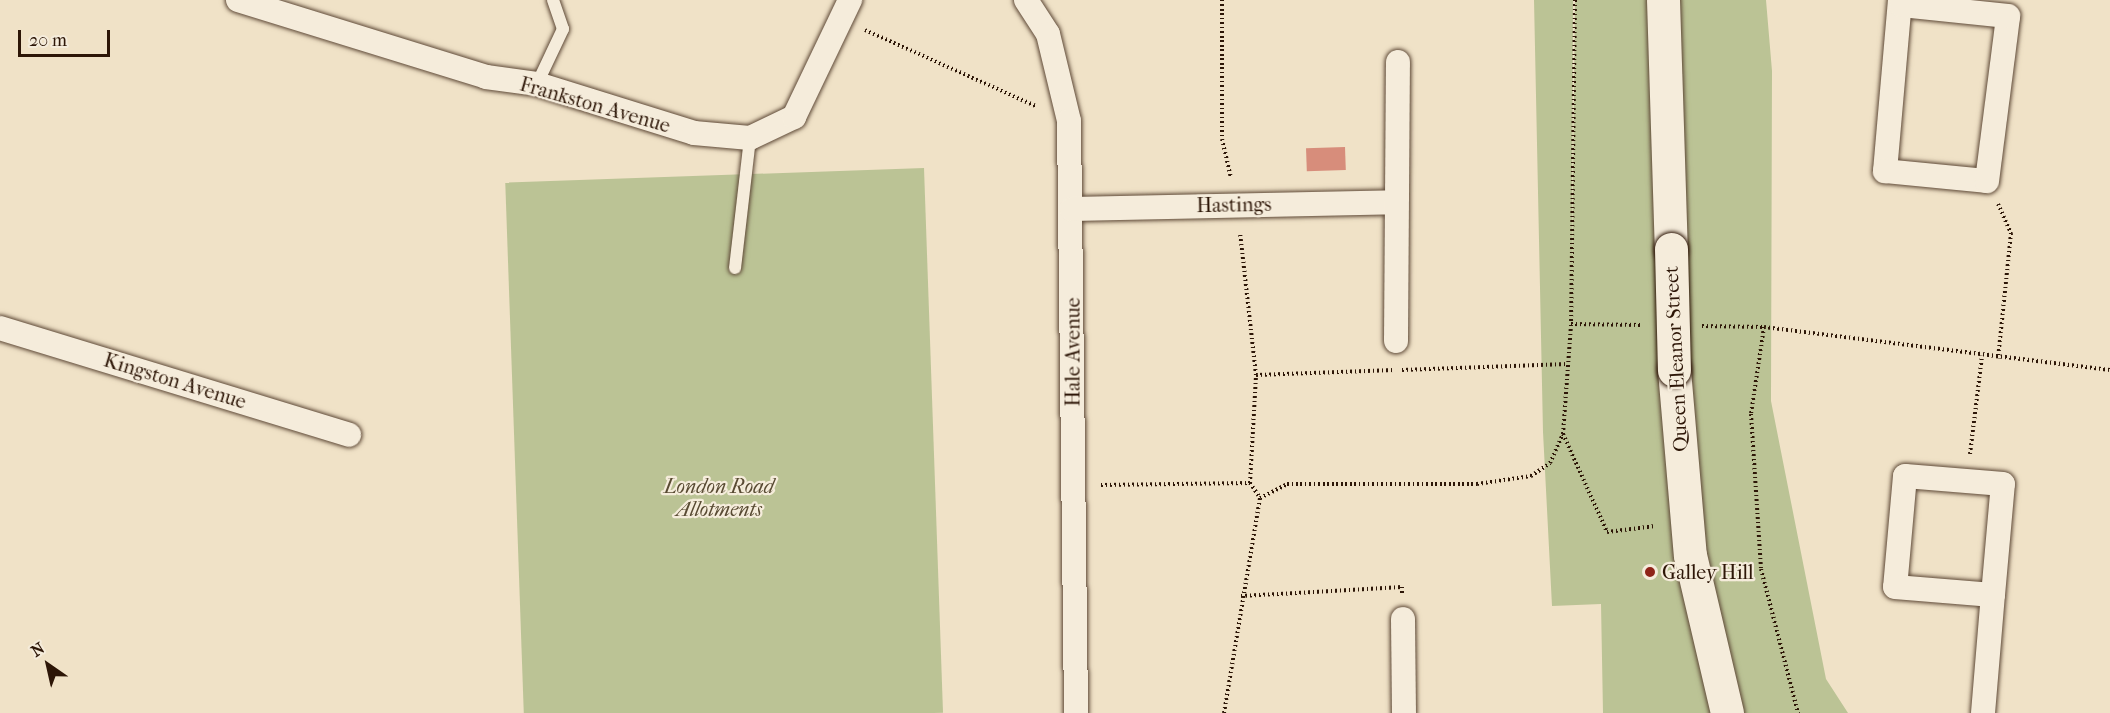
<!DOCTYPE html>
<style>
body{margin:0}
#map{position:relative;width:2110px;height:713px;overflow:hidden;background:#f0e2c7;font-family:"IM FELL French Canon",serif}
div>[style]{position:absolute}
[style*='--x']{left:calc(var(--x)*1px);top:calc(var(--y)*1px);width:calc(var(--w)*1px);rotate:calc(var(--a)*1deg)}
.green>*{inset:0;background:#bbc395;transform-origin:0 0}
.building>*{inset:0;background:#d78d7b;transform-origin:0 0}
.path>*{height:4px;margin-top:-2px;transform-origin:0;background:repeating-linear-gradient(90deg,#2d1607 0 1.5px,transparent 0 4.5px)}
.roads{filter:drop-shadow(0 0 2px #5e4937) drop-shadow(0 0 2px #5e4937)}
.lane>*{height:12px;margin:-6px;padding:0 6px;transform-origin:6px;border-radius:6px;background:#f5ecdb}
.street>*{height:24px;margin:-12px;padding:0 12px;transform-origin:12px;border-radius:12px;background:#f5ecdb}
.secondary>*{height:33px;margin:-16.5px;padding:0 16.5px;transform-origin:16.5px;border-radius:16.5px;background:#f5ecdb}
.bridges{filter:drop-shadow(0 0 2px #2d1607) drop-shadow(0 0 2px #2d1607)}
.secondary-bridge>*{height:33px;margin:-16.5px;padding:0 16.5px;transform-origin:16.5px;border-radius:16.5px;background:#f5ecdb}
.dots>*{width:16px;height:16px;translate:-50% -50%;box-sizing:border-box;border:3px solid #f5ecdb;border-radius:50%}
span{translate:-50% -50%;white-space:nowrap;text-align:center;line-height:1.15;-webkit-text-stroke:4.5px #f5ecdb;paint-order:stroke}
.street-label{font-size:20px;color:#2d1607}
.park-label{font-size:20px;color:#584a32;font-style:italic}
.poi-label{font-size:20px;color:#2d1607}
.left{translate:0 -50%;text-align:left}
.north{position:absolute;left:18px;top:635px;width:60px;height:60px;-webkit-text-stroke:4px #f5ecdb;paint-order:stroke;rotate:326deg;font-size:16px;font-weight:700;line-height:24px;text-align:center;color:#2d1607}
.north::after{content:'';display:block;margin:auto;width:21px;height:27px;background:#2d1607;clip-path:polygon(50% 0,100% 100%,50% 72%,0 100%)}
.scale{position:absolute;left:18px;top:30px;width:92px;height:27px;box-sizing:border-box;border:3px solid #2d1607;border-top:0;padding-left:8px;font-size:18px;line-height:21px;white-space:nowrap;color:#2d1607;-webkit-text-stroke:4px #f5ecdb;paint-order:stroke}
</style>
<div id="map">
<div class="green">
<i style="clip-path:polygon(1534px 0,1573px 0,1572px 278px,1575px 0,1766px 0,1772px 71px,1771px 401px,1826px 679px,1848px 713px,1603px 713px,1601px 604px,1552px 606px,1543px 432px)"></i>
<i style="left:924px;top:168px;width:545px;height:419px;rotate:88deg"></i>
</div>
<div class="building">
<i style="left:1345px;top:147px;width:23px;height:39px;rotate:88deg"></i>
</div>
<div class="path">
<i style="--x:1222;--y:0;--w:139;--a:90"></i>
<i style="--x:1222;--y:139;--w:40;--a:77"></i>
<i style="--x:1575;--y:0;--w:324;--a:90.7"></i>
<i style="--x:1571;--y:324;--w:70;--a:0.8"></i>
<i style="--x:865;--y:30;--w:187;--a:24"></i>
<i style="--x:1998;--y:204;--w:32;--a:66"></i>
<i style="--x:2011;--y:233;--w:126;--a:95.9"></i>
<i style="--x:1702;--y:326;--w:62;--a:0.9"></i>
<i style="--x:1764;--y:327;--w:349;--a:7.1"></i>
<i style="--x:1764;--y:327;--w:88;--a:98.5"></i>
<i style="--x:1751;--y:414;--w:155;--a:86.3"></i>
<i style="--x:1761;--y:569;--w:149;--a:75.6"></i>
<i style="--x:1402;--y:370;--w:166;--a:-2.1"></i>
<i style="--x:1256;--y:375;--w:138;--a:-2.1"></i>
<i style="--x:1563;--y:434;--w:107;--a:65.8"></i>
<i style="--x:1607;--y:532;--w:49;--a:-7"></i>
<i style="--x:1970;--y:454;--w:99;--a:-83"></i>
<i style="--x:1250;--y:483;--w:18;--a:56"></i>
<i style="--x:1101;--y:485;--w:149;--a:-0.8"></i>
<i style="--x:1250;--y:483;--w:108;--a:-86.8"></i>
<i style="--x:1256;--y:375;--w:143;--a:-96.4"></i>
<i style="--x:1241;--y:596;--w:161;--a:-3.2"></i>
<i style="--x:1402;--y:587;--w:6;--a:90"></i>
<i style="--x:1224;--y:713;--w:218;--a:-80.5"></i>
<i style="--x:1260;--y:498;--w:30;--a:-27"></i>
<i style="--x:1287;--y:484;--w:190;--a:0"></i>
<i style="--x:1477;--y:484;--w:55;--a:-8.4"></i>
<i style="--x:1531;--y:476;--w:23;--a:-34"></i>
<i style="--x:1550;--y:463;--w:32;--a:-66"></i>
<i style="--x:1563;--y:434;--w:110;--a:-85.8"></i>
</div>
<div class="roads">
<div class="lane">
<i style="--x:537;--y:84;--w:61;--a:-64.7"></i>
<i style="--x:563;--y:29;--w:31;--a:-109"></i>
<i style="--x:735;--y:268;--w:131;--a:-83.4"></i>
</div>
<div class="street">
<i style="--x:238;--y:0;--w:260;--a:17.2"></i>
<i style="--x:486;--y:77;--w:51;--a:7.8"></i>
<i style="--x:537;--y:84;--w:164;--a:17.3"></i>
<i style="--x:694;--y:133;--w:56;--a:5.1"></i>
<i style="--x:750;--y:138;--w:49;--a:-25.5"></i>
<i style="--x:794;--y:117;--w:130;--a:-64.4"></i>
<i style="--x:1026;--y:0;--w:40;--a:57.1"></i>
<i style="--x:1048;--y:34;--w:89;--a:76.4"></i>
<i style="--x:1069;--y:121;--w:592;--a:89.32"></i>
<i style="--x:1900;--y:0;--w:172;--a:95"></i>
<i style="--x:1885;--y:171;--w:102;--a:5.6"></i>
<i style="--x:1987;--y:181;--w:166;--a:-82.7"></i>
<i style="--x:2008;--y:16;--w:107;--a:-174.1"></i>
<i style="--x:1072;--y:209;--w:324;--a:-1.2"></i>
<i style="--x:0;--y:328;--w:365;--a:17"></i>
<i style="--x:1396;--y:341;--w:279;--a:-89.6"></i>
<i style="--x:1403;--y:619;--w:94;--a:89.4"></i>
<i style="--x:1983;--y:713;--w:118;--a:-85.2"></i>
<i style="--x:1993;--y:595;--w:111;--a:-84.9"></i>
<i style="--x:2003;--y:484;--w:98;--a:-175.3"></i>
<i style="--x:1905;--y:476;--w:111;--a:95.1"></i>
<i style="--x:1895;--y:587;--w:98;--a:4.7"></i>
</div>
<div class="secondary">
<i style="--x:1663;--y:0;--w:249;--a:88.2"></i>
<i style="--x:1674;--y:370;--w:186;--a:85.1"></i>
<i style="--x:1690;--y:555;--w:162;--a:76.8"></i>
</div>
</div>
<div class="bridges">
<div class="secondary-bridge">
<i style="--x:1671;--y:249;--w:121;--a:88.6"></i>
</div>
</div>
<div class="dots">
<i style="left:1650px;top:572px;background:#8f2418"></i>
</div>
<div class="street-label">
<span style="left:595px;top:105px;rotate:16deg">Frankston Avenue</span>
<span style="left:1234px;top:205px;rotate:-1deg">Hastings</span>
<span style="left:1073px;top:352px;rotate:-90deg">Hale Avenue</span>
<span style="left:1676px;top:359px;rotate:-93deg">Queen Eleanor Street</span>
<span style="left:175px;top:381px;rotate:17deg">Kingston Avenue</span>
</div>
<div class="park-label">
<span style="left:719px;top:498px">London Road<br>Allotments</span>
</div>
<div class="poi-label">
<span class="left" style="left:1662px;top:572px">Galley Hill</span>
</div>
<div class="north">N</div>
<div class="scale">20 m</div>
</div>
